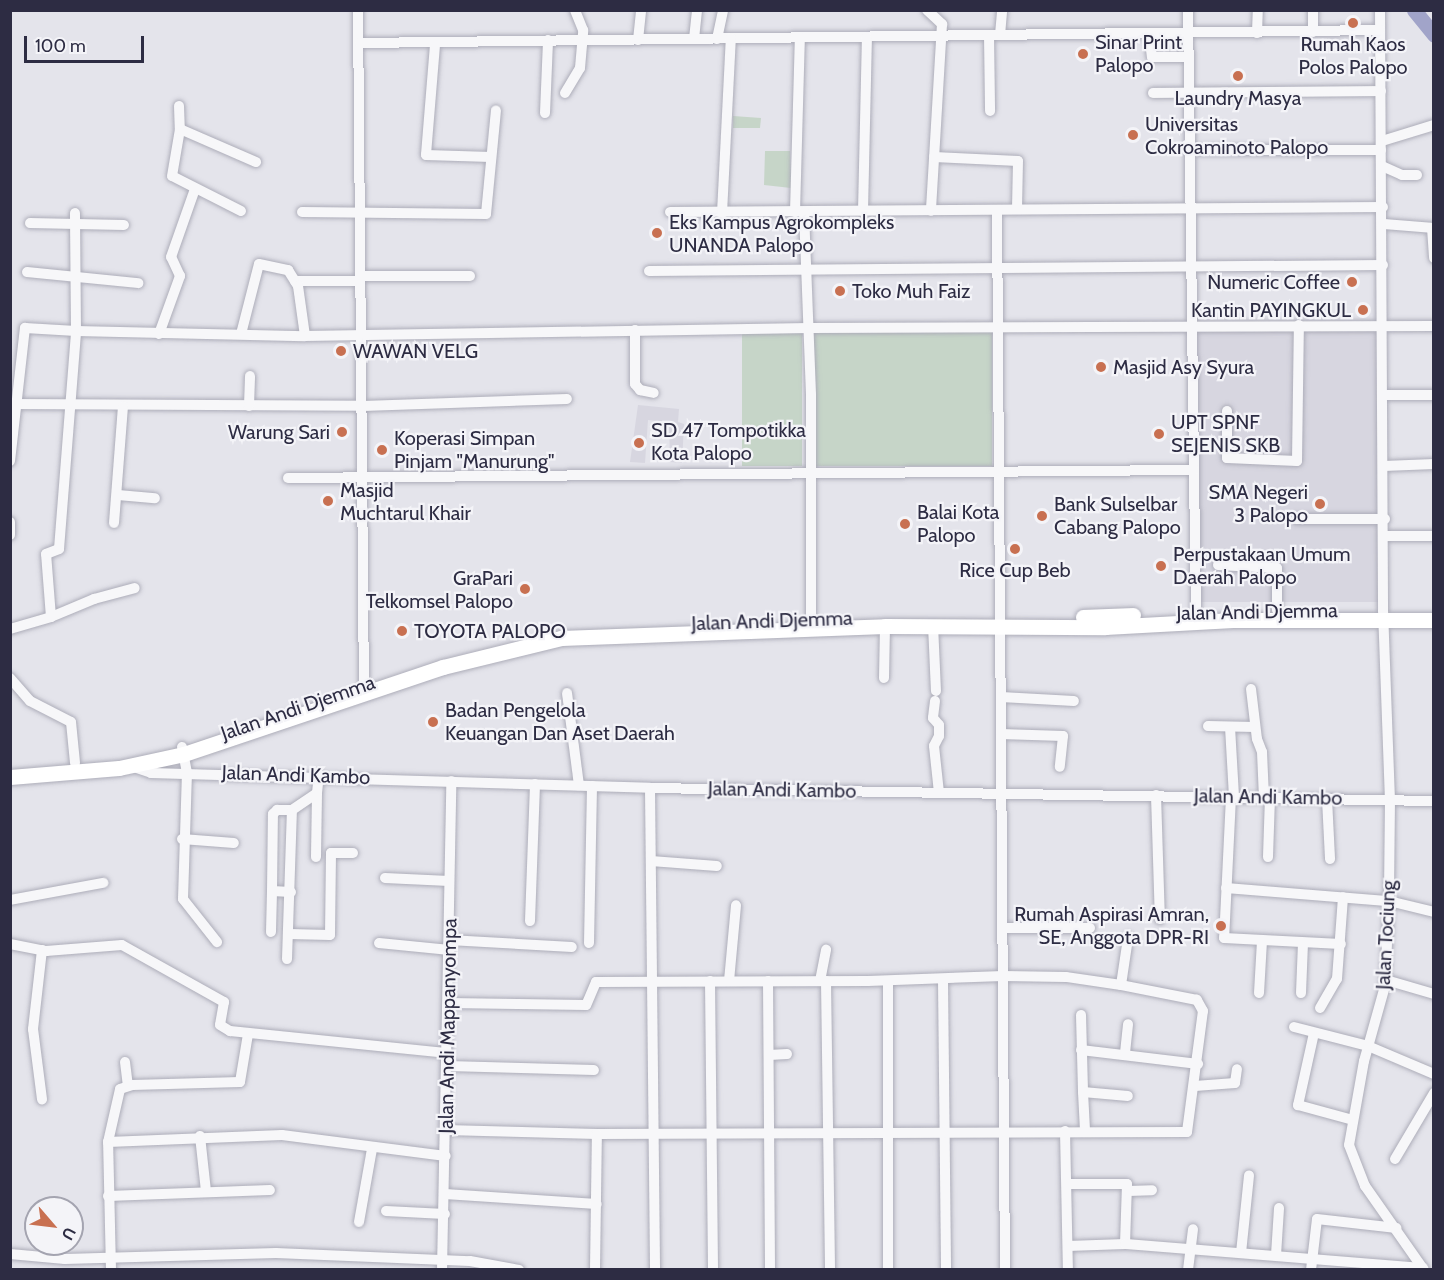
<!DOCTYPE html>
<style>
body{margin:0}
#map{position:relative;width:1444px;height:1280px;overflow:hidden;background:#e4e4eb;font-family:Cabin,sans-serif}
div>[style]{position:absolute}
[style*='--x']{left:calc(var(--x)*1px);top:calc(var(--y)*1px);width:calc(var(--w)*1px);rotate:calc(var(--a)*1deg)}
.built>*{inset:0;background:#d7d6e0;transform-origin:0 0}
.green>*{inset:0;background:#c6d5c8;transform-origin:0 0}
.river>*{height:15px;margin:-7.5px;padding:0 7.5px;transform-origin:7.5px;border-radius:7.5px;background:#a1a4c9}
.roads{filter:drop-shadow(0 0 2px #adadb9) drop-shadow(0 0 2px #adadb9)}
.minor>*{height:10px;margin:-5px;padding:0 5px;transform-origin:5px;border-radius:5px;background:#f7f7f9}
.highway>*{height:15px;margin:-7.5px;padding:0 7.5px;transform-origin:7.5px;border-radius:7.5px;background:#fff}
.dots>*{width:16px;height:16px;translate:-50% -50%;box-sizing:border-box;border:3px solid #f4f4f8;border-radius:50%}
span{translate:-50% -50%;white-space:nowrap;text-align:center;line-height:1.15;-webkit-text-stroke:4.5px #f4f4f8;paint-order:stroke}
.poi-label{font-size:20px;color:#2d2c43}
.left{translate:0 -50%;text-align:left}
.right{translate:-100% -50%;text-align:right}
.street-label{font-size:20px;color:#2d2c43}
.frame{position:absolute;inset:0;border:12px solid #2d2c43;pointer-events:none}
.north{position:absolute;left:24px;top:1196px;width:60px;height:60px;box-sizing:border-box;background:#f4f4f8;border:2px solid #a4a4b0;border-radius:50%;rotate:118deg;font-size:16px;font-weight:700;line-height:24px;text-align:center;color:#2d2c43}
.north::after{content:'';display:block;margin:auto;width:21px;height:27px;background:#c87051;clip-path:polygon(50% 0,100% 100%,50% 72%,0 100%)}
.scale{position:absolute;left:24px;top:36px;width:120px;height:27px;box-sizing:border-box;border:3px solid #2d2c43;border-top:0;padding-left:8px;font-size:18px;line-height:21px;white-space:nowrap;color:#2d2c43;-webkit-text-stroke:4px #f4f4f8;paint-order:stroke}
</style>
<div id="map">
<div class="built">
<i style="left:1378px;top:331px;width:271px;height:186px;rotate:90deg"></i>
<i style="clip-path:polygon(638px 405px,679px 409px,678px 422px,684px 424px,682px 463px,670px 462px,669px 422px,648px 420px,645px 463px,630px 462px)"></i>
</div>
<div class="green">
<i style="clip-path:polygon(733px 116px,761px 118px,760px 128px,733px 128px)"></i>
<i style="clip-path:polygon(765px 151px,790px 151px,791px 188px,764px 185px)"></i>
<i style="left:992px;top:332px;width:134px;height:178px;rotate:90deg"></i>
<i style="left:742px;top:333px;width:60px;height:133px"></i>
</div>
<div class="river">
<i style="--x:1414;--y:10;--w:32;--a:51"></i>
</div>
<div class="roads">
<div class="minor">
<i style="--x:358;--y:10;--w:684;--a:89.5"></i>
<i style="--x:927;--y:10;--w:21;--a:43"></i>
<i style="--x:942;--y:24;--w:187;--a:93.4"></i>
<i style="--x:1188;--y:10;--w:611;--a:89.25"></i>
<i style="--x:1313;--y:10;--w:22;--a:90"></i>
<i style="--x:1380;--y:10;--w:600;--a:89.71"></i>
<i style="--x:1383;--y:610;--w:189;--a:87.9"></i>
<i style="--x:1390;--y:799;--w:102;--a:90.6"></i>
<i style="--x:1389;--y:901;--w:85;--a:92.7"></i>
<i style="--x:1385;--y:986;--w:78;--a:105.6"></i>
<i style="--x:1364;--y:1061;--w:85;--a:100.1"></i>
<i style="--x:1349;--y:1145;--w:44;--a:68.7"></i>
<i style="--x:1365;--y:1186;--w:103;--a:54.9"></i>
<i style="--x:1149;--y:33;--w:24;--a:83"></i>
<i style="--x:1152;--y:57;--w:36;--a:0"></i>
<i style="--x:1257;--y:33;--w:23;--a:-88"></i>
<i style="--x:989;--y:35;--w:76;--a:89.2"></i>
<i style="--x:1000;--y:35;--w:25;--a:-85"></i>
<i style="--x:694;--y:39;--w:29;--a:-84"></i>
<i style="--x:717;--y:39;--w:30;--a:-78"></i>
<i style="--x:638;--y:40;--w:30;--a:-84"></i>
<i style="--x:360;--y:43;--w:1020;--a:-0.73"></i>
<i style="--x:435;--y:45;--w:110;--a:94.7"></i>
<i style="--x:426;--y:155;--w:65;--a:1.8"></i>
<i style="--x:565;--y:93;--w:29;--a:-59"></i>
<i style="--x:580;--y:68;--w:38;--a:-85"></i>
<i style="--x:583;--y:30;--w:22;--a:-112"></i>
<i style="--x:1153;--y:93;--w:228;--a:-0.5"></i>
<i style="--x:179;--y:106;--w:23;--a:88"></i>
<i style="--x:545;--y:113;--w:73;--a:-87.6"></i>
<i style="--x:1382;--y:141;--w:54;--a:-17.1"></i>
<i style="--x:1188;--y:150;--w:193;--a:0"></i>
<i style="--x:934;--y:157;--w:84;--a:2.7"></i>
<i style="--x:1018;--y:161;--w:48;--a:91.2"></i>
<i style="--x:1382;--y:166;--w:22;--a:24"></i>
<i style="--x:1402;--y:175;--w:15;--a:0"></i>
<i style="--x:997;--y:210;--w:1060;--a:89.57"></i>
<i style="--x:241;--y:211;--w:77;--a:-153.1"></i>
<i style="--x:172;--y:176;--w:48;--a:-80.3"></i>
<i style="--x:180;--y:129;--w:83;--a:23.5"></i>
<i style="--x:863;--y:211;--w:174;--a:-88.7"></i>
<i style="--x:302;--y:212;--w:184;--a:0.6"></i>
<i style="--x:486;--y:214;--w:104;--a:-84.5"></i>
<i style="--x:670;--y:212;--w:713;--a:-0.4"></i>
<i style="--x:795;--y:212;--w:174;--a:-88.4"></i>
<i style="--x:804;--y:212;--w:183;--a:87.8"></i>
<i style="--x:811;--y:395;--w:232;--a:90"></i>
<i style="--x:722;--y:213;--w:175;--a:-87.1"></i>
<i style="--x:30;--y:223;--w:94;--a:1.2"></i>
<i style="--x:1384;--y:224;--w:50;--a:4.6"></i>
<i style="--x:1432;--y:228;--w:30;--a:86"></i>
<i style="--x:649;--y:271;--w:734;--a:-0.47"></i>
<i style="--x:27;--y:272;--w:112;--a:5.7"></i>
<i style="--x:360;--y:276;--w:110;--a:0"></i>
<i style="--x:295;--y:281;--w:65;--a:0"></i>
<i style="--x:635;--y:330;--w:54;--a:90"></i>
<i style="--x:635;--y:384;--w:8;--a:50"></i>
<i style="--x:640;--y:390;--w:14;--a:12"></i>
<i style="--x:159;--y:334;--w:62;--a:-70.1"></i>
<i style="--x:180;--y:276;--w:21;--a:-115"></i>
<i style="--x:171;--y:257;--w:72;--a:-70.6"></i>
<i style="--x:241;--y:334;--w:72;--a:-75.6"></i>
<i style="--x:259;--y:264;--w:30;--a:12"></i>
<i style="--x:288;--y:270;--w:19;--a:58"></i>
<i style="--x:298;--y:286;--w:50;--a:82"></i>
<i style="--x:1384;--y:395;--w:50;--a:0"></i>
<i style="--x:10;--y:404;--w:353;--a:0.3"></i>
<i style="--x:363;--y:406;--w:204;--a:-2"></i>
<i style="--x:249;--y:406;--w:30;--a:-88"></i>
<i style="--x:1227;--y:411;--w:47;--a:90"></i>
<i style="--x:1227;--y:458;--w:70;--a:2.5"></i>
<i style="--x:1297;--y:461;--w:136;--a:-89.2"></i>
<i style="--x:10;--y:461;--w:134;--a:-83.6"></i>
<i style="--x:25;--y:328;--w:51;--a:3.4"></i>
<i style="--x:76;--y:331;--w:118;--a:-90.5"></i>
<i style="--x:1384;--y:466;--w:50;--a:-2.3"></i>
<i style="--x:288;--y:478;--w:906;--a:-0.51"></i>
<i style="--x:118;--y:495;--w:37;--a:5"></i>
<i style="--x:1296;--y:519;--w:89;--a:0"></i>
<i style="--x:10;--y:522;--w:13;--a:90"></i>
<i style="--x:114;--y:523;--w:117;--a:-85.6"></i>
<i style="--x:1385;--y:536;--w:49;--a:0"></i>
<i style="--x:1218;--y:565;--w:59;--a:2.9"></i>
<i style="--x:1277;--y:568;--w:42;--a:90"></i>
<i style="--x:51;--y:617;--w:47;--a:-22.7"></i>
<i style="--x:94;--y:599;--w:42;--a:-15"></i>
<i style="--x:933;--y:625;--w:66;--a:87.4"></i>
<i style="--x:10;--y:629;--w:43;--a:-16.3"></i>
<i style="--x:51;--y:617;--w:63;--a:-94.5"></i>
<i style="--x:46;--y:554;--w:14;--a:-21"></i>
<i style="--x:59;--y:549;--w:219;--a:-85.5"></i>
<i style="--x:76;--y:331;--w:229;--a:1.3"></i>
<i style="--x:305;--y:336;--w:504;--a:-0.91"></i>
<i style="--x:809;--y:328;--w:625;--a:-0.18"></i>
<i style="--x:10;--y:678;--w:30;--a:49"></i>
<i style="--x:30;--y:701;--w:46;--a:27.1"></i>
<i style="--x:71;--y:722;--w:41;--a:84.4"></i>
<i style="--x:884;--y:678;--w:52;--a:-88.9"></i>
<i style="--x:1251;--y:689;--w:50;--a:83.2"></i>
<i style="--x:1257;--y:739;--w:14;--a:69"></i>
<i style="--x:1262;--y:752;--w:46;--a:87.5"></i>
<i style="--x:567;--y:693;--w:93;--a:82.6"></i>
<i style="--x:1001;--y:697;--w:73;--a:3.1"></i>
<i style="--x:935;--y:701;--w:17;--a:97"></i>
<i style="--x:933;--y:718;--w:9;--a:49"></i>
<i style="--x:939;--y:725;--w:11;--a:90"></i>
<i style="--x:939;--y:736;--w:11;--a:117"></i>
<i style="--x:934;--y:746;--w:47;--a:83.9"></i>
<i style="--x:1208;--y:726;--w:47;--a:1.2"></i>
<i style="--x:1230;--y:727;--w:70;--a:86.7"></i>
<i style="--x:1001;--y:734;--w:62;--a:1.8"></i>
<i style="--x:1063;--y:736;--w:31;--a:96"></i>
<i style="--x:182;--y:747;--w:25;--a:79"></i>
<i style="--x:187;--y:772;--w:127;--a:91.8"></i>
<i style="--x:183;--y:899;--w:55;--a:51.7"></i>
<i style="--x:131;--y:766;--w:21;--a:19"></i>
<i style="--x:151;--y:773;--w:499;--a:1.7"></i>
<i style="--x:650;--y:788;--w:784;--a:0.95"></i>
<i style="--x:650;--y:788;--w:482;--a:89.4"></i>
<i style="--x:1156;--y:795;--w:124;--a:88.2"></i>
<i style="--x:1231;--y:797;--w:141;--a:92.8"></i>
<i style="--x:1224;--y:938;--w:117;--a:2.9"></i>
<i style="--x:1327;--y:799;--w:60;--a:87.1"></i>
<i style="--x:182;--y:839;--w:52;--a:4.4"></i>
<i style="--x:316;--y:857;--w:64;--a:-89.1"></i>
<i style="--x:1268;--y:857;--w:59;--a:-88.1"></i>
<i style="--x:651;--y:861;--w:66;--a:4.3"></i>
<i style="--x:385;--y:878;--w:64;--a:2.7"></i>
<i style="--x:1226;--y:888;--w:164;--a:4.6"></i>
<i style="--x:1389;--y:901;--w:46;--a:13.7"></i>
<i style="--x:291;--y:892;--w:19;--a:-177"></i>
<i style="--x:272;--y:891;--w:77;--a:-89.3"></i>
<i style="--x:273;--y:814;--w:6;--a:-45"></i>
<i style="--x:277;--y:810;--w:15;--a:0"></i>
<i style="--x:10;--y:900;--w:95;--a:-10.4"></i>
<i style="--x:530;--y:921;--w:137;--a:-87.9"></i>
<i style="--x:1003;--y:928;--w:87;--a:0"></i>
<i style="--x:271;--y:932;--w:41;--a:-88.6"></i>
<i style="--x:289;--y:934;--w:41;--a:1.4"></i>
<i style="--x:330;--y:935;--w:82;--a:-89.3"></i>
<i style="--x:331;--y:853;--w:22;--a:0"></i>
<i style="--x:449;--y:940;--w:123;--a:3.3"></i>
<i style="--x:379;--y:943;--w:71;--a:5.6"></i>
<i style="--x:589;--y:943;--w:157;--a:-88.9"></i>
<i style="--x:10;--y:944;--w:37;--a:11"></i>
<i style="--x:46;--y:951;--w:76;--a:-4.5"></i>
<i style="--x:122;--y:945;--w:117;--a:29.2"></i>
<i style="--x:224;--y:1002;--w:23;--a:100"></i>
<i style="--x:220;--y:1025;--w:12;--a:31"></i>
<i style="--x:230;--y:1031;--w:219;--a:5.8"></i>
<i style="--x:42;--y:950;--w:80;--a:96.5"></i>
<i style="--x:33;--y:1029;--w:71;--a:82.7"></i>
<i style="--x:287;--y:959;--w:149;--a:-88.1"></i>
<i style="--x:292;--y:810;--w:30;--a:-34"></i>
<i style="--x:317;--y:793;--w:18;--a:-84"></i>
<i style="--x:943;--y:980;--w:290;--a:89.4"></i>
<i style="--x:1386;--y:980;--w:50;--a:16.3"></i>
<i style="--x:710;--y:981;--w:289;--a:89.4"></i>
<i style="--x:729;--y:981;--w:76;--a:-84.7"></i>
<i style="--x:768;--y:981;--w:289;--a:89.6"></i>
<i style="--x:820;--y:981;--w:32;--a:-79"></i>
<i style="--x:826;--y:981;--w:289;--a:89.2"></i>
<i style="--x:1121;--y:985;--w:48;--a:-81.5"></i>
<i style="--x:1259;--y:993;--w:52;--a:-86.7"></i>
<i style="--x:1301;--y:993;--w:50;--a:-87.7"></i>
<i style="--x:1320;--y:1008;--w:34;--a:-60"></i>
<i style="--x:1337;--y:979;--w:82;--a:-85.8"></i>
<i style="--x:1081;--y:1015;--w:77;--a:88.5"></i>
<i style="--x:1083;--y:1092;--w:45;--a:5.1"></i>
<i style="--x:1294;--y:1027;--w:76;--a:14.4"></i>
<i style="--x:1368;--y:1046;--w:72;--a:23"></i>
<i style="--x:1314;--y:1033;--w:74;--a:102.5"></i>
<i style="--x:1298;--y:1105;--w:57;--a:15.3"></i>
<i style="--x:1081;--y:1050;--w:118;--a:6.8"></i>
<i style="--x:1125;--y:1053;--w:29;--a:-84"></i>
<i style="--x:769;--y:1055;--w:18;--a:-3"></i>
<i style="--x:125;--y:1062;--w:24;--a:83"></i>
<i style="--x:448;--y:1066;--w:146;--a:1.6"></i>
<i style="--x:1195;--y:1086;--w:40;--a:-4.3"></i>
<i style="--x:1235;--y:1083;--w:14;--a:-82"></i>
<i style="--x:1083;--y:1092;--w:39;--a:87"></i>
<i style="--x:446;--y:1130;--w:151;--a:1.5"></i>
<i style="--x:597;--y:1134;--w:590;--a:-0.19"></i>
<i style="--x:1187;--y:1132;--w:122;--a:-82.5"></i>
<i style="--x:1203;--y:1011;--w:13;--a:-119"></i>
<i style="--x:1197;--y:1000;--w:77;--a:-168.8"></i>
<i style="--x:1121;--y:985;--w:56;--a:-171.7"></i>
<i style="--x:1066;--y:977;--w:63;--a:-179.1"></i>
<i style="--x:1003;--y:976;--w:135;--a:177.9"></i>
<i style="--x:868;--y:981;--w:272;--a:179.8"></i>
<i style="--x:596;--y:982;--w:25;--a:113"></i>
<i style="--x:586;--y:1005;--w:137;--a:-179.2"></i>
<i style="--x:1065;--y:1131;--w:139;--a:88.8"></i>
<i style="--x:200;--y:1136;--w:55;--a:83.8"></i>
<i style="--x:108;--y:1142;--w:54;--a:-77.2"></i>
<i style="--x:120;--y:1089;--w:13;--a:-18"></i>
<i style="--x:132;--y:1085;--w:108;--a:-1.6"></i>
<i style="--x:240;--y:1082;--w:49;--a:-80.5"></i>
<i style="--x:1395;--y:1159;--w:77;--a:-59.4"></i>
<i style="--x:1067;--y:1184;--w:60;--a:0"></i>
<i style="--x:1127;--y:1184;--w:60;--a:91.9"></i>
<i style="--x:1128;--y:1191;--w:24;--a:-2"></i>
<i style="--x:445;--y:1194;--w:152;--a:3.8"></i>
<i style="--x:108;--y:1196;--w:162;--a:-2.1"></i>
<i style="--x:386;--y:1211;--w:59;--a:2.9"></i>
<i style="--x:359;--y:1222;--w:74;--a:-79.9"></i>
<i style="--x:1068;--y:1246;--w:57;--a:-2"></i>
<i style="--x:1125;--y:1244;--w:299;--a:4.6"></i>
<i style="--x:1241;--y:1253;--w:78;--a:-84.1"></i>
<i style="--x:10;--y:1254;--w:55;--a:5.2"></i>
<i style="--x:65;--y:1259;--w:211;--a:-1.6"></i>
<i style="--x:276;--y:1253;--w:194;--a:2.4"></i>
<i style="--x:470;--y:1261;--w:50;--a:10.4"></i>
<i style="--x:1276;--y:1255;--w:47;--a:-86.3"></i>
<i style="--x:111;--y:1270;--w:128;--a:-91.3"></i>
<i style="--x:108;--y:1142;--w:174;--a:-2.3"></i>
<i style="--x:282;--y:1135;--w:165;--a:7.3"></i>
<i style="--x:442;--y:1270;--w:489;--a:-88.9"></i>
<i style="--x:595;--y:1270;--w:136;--a:-89.2"></i>
<i style="--x:888;--y:1270;--w:289;--a:-90"></i>
<i style="--x:1188;--y:1270;--w:41;--a:-83"></i>
<i style="--x:1311;--y:1270;--w:51;--a:-83.3"></i>
<i style="--x:1317;--y:1219;--w:80;--a:6.5"></i>
</div>
<div class="highway">
<i style="--x:1083;--y:617;--w:50;--a:-2.3"></i>
<i style="--x:10;--y:777;--w:109;--a:-4.7"></i>
<i style="--x:119;--y:768;--w:66;--a:-12.2"></i>
<i style="--x:184;--y:754;--w:273;--a:-18.6"></i>
<i style="--x:443;--y:667;--w:122;--a:-13.8"></i>
<i style="--x:561;--y:638;--w:324;--a:-2.1"></i>
<i style="--x:885;--y:626;--w:220;--a:0.3"></i>
<i style="--x:1105;--y:627;--w:128;--a:-3.1"></i>
<i style="--x:1233;--y:620;--w:201;--a:0"></i>
</div>
</div>
<div class="dots">
<i style="left:1353px;top:23px;background:#c87051"></i>
<i style="left:1083px;top:54px;background:#c87051"></i>
<i style="left:1238px;top:76px;background:#c87051"></i>
<i style="left:1133px;top:135px;background:#c87051"></i>
<i style="left:657px;top:233px;background:#c87051"></i>
<i style="left:1352px;top:282px;background:#c87051"></i>
<i style="left:840px;top:291px;background:#c87051"></i>
<i style="left:1363px;top:310px;background:#c87051"></i>
<i style="left:341px;top:351px;background:#c87051"></i>
<i style="left:1101px;top:367px;background:#c87051"></i>
<i style="left:342px;top:432px;background:#c87051"></i>
<i style="left:1159px;top:434px;background:#c87051"></i>
<i style="left:639px;top:443px;background:#c87051"></i>
<i style="left:382px;top:450px;background:#c87051"></i>
<i style="left:328px;top:501px;background:#c87051"></i>
<i style="left:1320px;top:504px;background:#c87051"></i>
<i style="left:1042px;top:516px;background:#c87051"></i>
<i style="left:905px;top:524px;background:#c87051"></i>
<i style="left:1015px;top:549px;background:#c87051"></i>
<i style="left:1161px;top:566px;background:#c87051"></i>
<i style="left:525px;top:589px;background:#c87051"></i>
<i style="left:402px;top:631px;background:#c87051"></i>
<i style="left:433px;top:722px;background:#c87051"></i>
<i style="left:1221px;top:926px;background:#c87051"></i>
</div>
<div class="poi-label">
<span class="left" style="left:1095px;top:54px">Sinar Print<br>Palopo</span>
<span style="left:1353px;top:56px">Rumah Kaos<br>Polos Palopo</span>
<span style="left:1238px;top:98px">Laundry Masya</span>
<span class="left" style="left:1145px;top:136px">Universitas<br>Cokroaminoto Palopo</span>
<span class="left" style="left:669px;top:234px">Eks Kampus Agrokompleks<br>UNANDA Palopo</span>
<span class="right" style="left:1340px;top:282px">Numeric Coffee</span>
<span class="left" style="left:852px;top:291px">Toko Muh Faiz</span>
<span class="right" style="left:1351px;top:310px">Kantin PAYINGKUL</span>
<span class="left" style="left:353px;top:351px">WAWAN VELG</span>
<span class="left" style="left:1113px;top:367px">Masjid Asy Syura</span>
<span class="left" style="left:1171px;top:434px">UPT SPNF<br>SEJENIS SKB</span>
<span class="left" style="left:651px;top:442px">SD 47 Tompotikka<br>Kota Palopo</span>
<span class="right" style="left:330px;top:432px">Warung Sari</span>
<span class="left" style="left:394px;top:450px">Koperasi Simpan<br>Pinjam "Manurung"</span>
<span class="left" style="left:340px;top:502px">Masjid<br>Muchtarul Khair</span>
<span class="right" style="left:1308px;top:504px">SMA Negeri<br>3 Palopo</span>
<span class="left" style="left:1054px;top:516px">Bank Sulselbar<br>Cabang Palopo</span>
<span class="left" style="left:917px;top:524px">Balai Kota<br>Palopo</span>
<span class="left" style="left:1173px;top:566px">Perpustakaan Umum<br>Daerah Palopo</span>
<span style="left:1015px;top:570px">Rice Cup Beb</span>
<span class="right" style="left:513px;top:590px">GraPari<br>Telkomsel Palopo</span>
<span class="left" style="left:414px;top:631px">TOYOTA PALOPO</span>
<span class="left" style="left:445px;top:722px">Badan Pengelola<br>Keuangan Dan Aset Daerah</span>
<span class="right" style="left:1209px;top:926px">Rumah Aspirasi Amran,<br>SE, Anggota DPR-RI</span>
</div>
<div class="street-label">
<span style="left:1257px;top:612px;rotate:-1deg">Jalan Andi Djemma</span>
<span style="left:772px;top:621px;rotate:-2deg">Jalan Andi Djemma</span>
<span style="left:298px;top:708px;rotate:-19deg">Jalan Andi Djemma</span>
<span style="left:296px;top:775px;rotate:2deg">Jalan Andi Kambo</span>
<span style="left:782px;top:790px;rotate:1deg">Jalan Andi Kambo</span>
<span style="left:1268px;top:797px;rotate:1deg">Jalan Andi Kambo</span>
<span style="left:1386px;top:935px;rotate:-87deg">Jalan Tociung</span>
<span style="left:448px;top:1026px;rotate:-89deg">Jalan Andi Mappanyompa</span>
</div>
<div class="frame"></div>
<div class="north">U</div>
<div class="scale">100 m</div>
</div>
